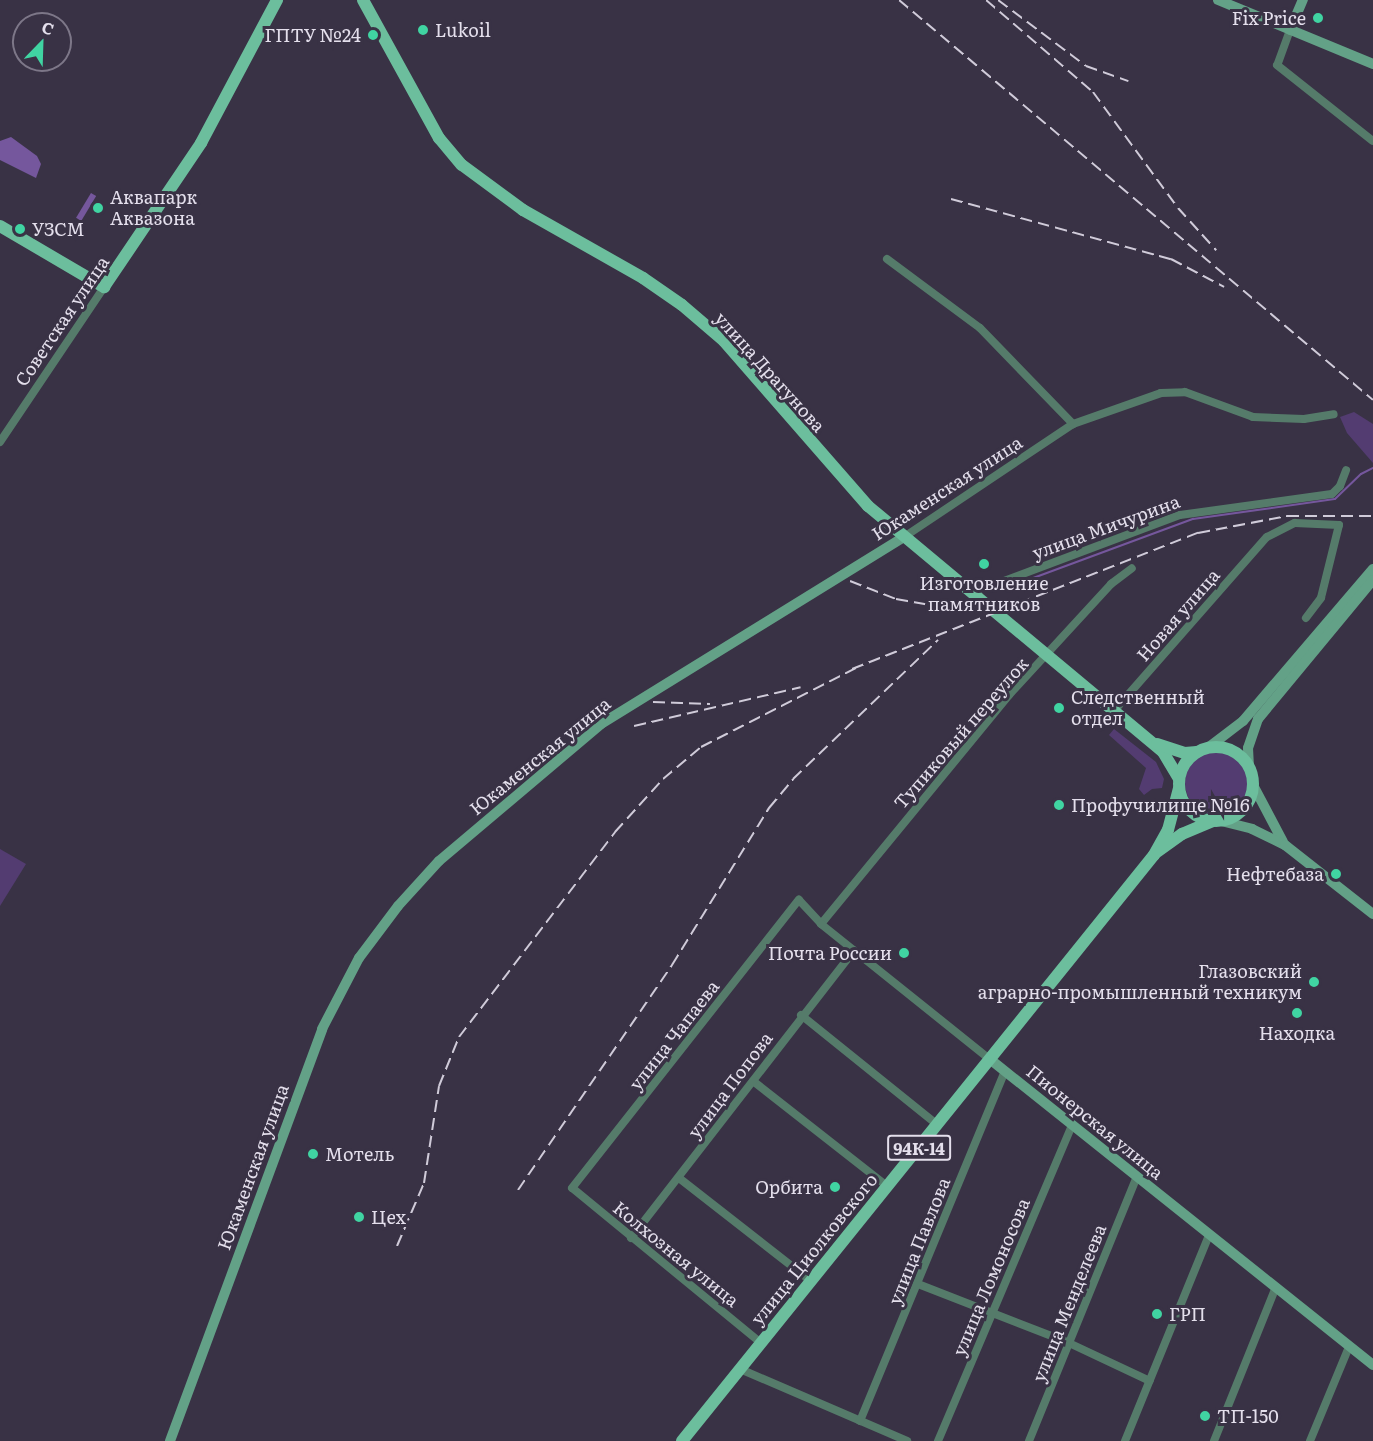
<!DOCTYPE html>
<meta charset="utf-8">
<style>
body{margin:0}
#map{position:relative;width:1373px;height:1441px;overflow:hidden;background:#393245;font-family:Literata,serif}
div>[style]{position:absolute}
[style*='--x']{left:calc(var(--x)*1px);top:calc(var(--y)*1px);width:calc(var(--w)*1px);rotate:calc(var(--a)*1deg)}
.green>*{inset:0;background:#533c71}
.round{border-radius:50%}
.water>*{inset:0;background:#75579d;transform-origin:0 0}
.stream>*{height:2px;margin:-1px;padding:0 1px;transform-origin:1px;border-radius:1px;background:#75579d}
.street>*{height:8px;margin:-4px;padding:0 4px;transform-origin:4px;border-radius:4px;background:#557b6a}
.secondary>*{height:10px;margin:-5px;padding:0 5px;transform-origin:5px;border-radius:5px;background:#63a187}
.primary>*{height:12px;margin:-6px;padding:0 6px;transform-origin:6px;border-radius:6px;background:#6cbe9d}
.primary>.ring{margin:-6px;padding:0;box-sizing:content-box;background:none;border:12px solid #6cbe9d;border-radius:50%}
.rail>*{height:2px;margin-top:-1px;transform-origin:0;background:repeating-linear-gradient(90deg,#d0cbd9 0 12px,transparent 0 18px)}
.dots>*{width:16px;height:16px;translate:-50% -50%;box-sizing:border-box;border:3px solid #393245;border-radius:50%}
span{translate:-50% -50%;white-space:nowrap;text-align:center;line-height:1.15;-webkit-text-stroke:6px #393245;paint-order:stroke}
.shield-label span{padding:2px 4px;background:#393245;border:2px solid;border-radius:4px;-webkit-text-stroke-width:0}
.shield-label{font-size:16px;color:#e4dfec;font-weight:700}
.poi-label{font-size:18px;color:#e4dfec}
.right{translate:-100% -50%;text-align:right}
.left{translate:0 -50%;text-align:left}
.street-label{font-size:18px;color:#e4dfec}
.north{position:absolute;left:12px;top:12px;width:60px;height:60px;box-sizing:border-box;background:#393245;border:2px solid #7d7788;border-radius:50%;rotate:23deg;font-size:16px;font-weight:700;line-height:24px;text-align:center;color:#e4dfec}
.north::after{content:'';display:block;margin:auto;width:21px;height:27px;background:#40d4a2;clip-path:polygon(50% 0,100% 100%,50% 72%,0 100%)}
</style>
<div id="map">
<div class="green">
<i style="clip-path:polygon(1354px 412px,1373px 424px,1373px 463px,1347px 433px,1340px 417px)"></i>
<i style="clip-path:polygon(1114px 729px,1156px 762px,1164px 779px,1162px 788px,1152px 789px,1144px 795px,1139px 789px,1146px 768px,1109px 735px)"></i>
<i class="round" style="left:1185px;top:751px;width:64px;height:64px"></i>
<i style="clip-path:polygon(0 849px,26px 864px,0 906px)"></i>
</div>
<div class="water">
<i style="clip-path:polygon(11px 137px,37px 156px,41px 164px,36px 178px,0 160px,0 141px)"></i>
<i style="left:91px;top:193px;width:6px;height:29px;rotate:31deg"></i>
</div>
<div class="stream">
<i style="--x:1017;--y:584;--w:188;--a:-20.3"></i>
<i style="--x:1193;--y:519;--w:143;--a:-8"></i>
<i style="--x:1335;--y:499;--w:36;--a:-44"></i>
<i style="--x:1361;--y:474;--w:13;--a:-27"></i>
</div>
<div class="street">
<i style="--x:1290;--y:30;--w:37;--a:110"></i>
<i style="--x:1277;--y:65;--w:122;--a:38.4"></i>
<i style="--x:887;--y:259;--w:116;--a:36.6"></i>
<i style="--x:980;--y:328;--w:134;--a:45.9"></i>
<i style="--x:0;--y:442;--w:187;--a:-56.1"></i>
<i style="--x:904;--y:537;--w:203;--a:-33.8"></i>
<i style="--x:1073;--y:424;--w:93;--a:-19.4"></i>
<i style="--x:1161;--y:393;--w:24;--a:-2"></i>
<i style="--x:1185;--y:392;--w:72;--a:20.2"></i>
<i style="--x:1253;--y:417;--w:51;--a:2.2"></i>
<i style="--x:1304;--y:419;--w:30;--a:-9"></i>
<i style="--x:972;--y:593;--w:222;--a:-20.6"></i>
<i style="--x:1180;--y:515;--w:153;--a:-7.9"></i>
<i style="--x:1332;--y:494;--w:11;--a:-45"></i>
<i style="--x:1340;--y:486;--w:17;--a:-69"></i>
<i style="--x:1113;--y:712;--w:233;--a:-48.7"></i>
<i style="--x:1267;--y:537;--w:31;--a:-27"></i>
<i style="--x:1295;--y:523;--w:44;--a:2.6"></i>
<i style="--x:1339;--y:525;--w:75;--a:103.9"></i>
<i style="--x:1321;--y:598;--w:25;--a:127"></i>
<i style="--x:821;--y:924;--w:296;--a:-50.6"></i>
<i style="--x:1009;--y:695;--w:151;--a:-47.4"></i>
<i style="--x:1111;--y:584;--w:26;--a:-37"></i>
<i style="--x:801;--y:1015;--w:176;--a:38.8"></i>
<i style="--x:753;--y:1081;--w:170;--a:38.1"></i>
<i style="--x:679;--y:1178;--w:167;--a:38"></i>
<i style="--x:631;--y:1238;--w:364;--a:-52.2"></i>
<i style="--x:918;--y:1284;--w:162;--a:21.3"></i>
<i style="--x:1069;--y:1343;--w:89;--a:25.1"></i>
<i style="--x:761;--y:1343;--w:244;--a:-140.6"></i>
<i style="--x:572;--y:1188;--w:367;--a:-51.8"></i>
<i style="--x:799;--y:900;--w:33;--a:47"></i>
<i style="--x:821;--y:924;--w:218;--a:38.7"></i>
<i style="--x:740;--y:1369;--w:182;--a:23.3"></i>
<i style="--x:860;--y:1421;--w:379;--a:-67.5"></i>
<i style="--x:938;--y:1441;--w:343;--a:-67"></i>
<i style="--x:1029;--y:1441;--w:285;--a:-67.8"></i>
<i style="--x:1125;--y:1441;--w:222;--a:-67.8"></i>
<i style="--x:1214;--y:1441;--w:166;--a:-68.1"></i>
<i style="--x:1310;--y:1441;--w:102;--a:-67.5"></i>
</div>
<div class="secondary">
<i style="--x:1218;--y:0;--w:168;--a:22.4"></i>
<i style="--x:1290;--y:30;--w:33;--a:-67"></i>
<i style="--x:1209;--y:747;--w:43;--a:-37.4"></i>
<i style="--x:1243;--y:721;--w:200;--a:-49.5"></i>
<i style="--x:1249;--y:767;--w:19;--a:-93"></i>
<i style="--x:1248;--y:748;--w:31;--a:-71"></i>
<i style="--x:1258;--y:719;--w:180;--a:-50.4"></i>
<i style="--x:1253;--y:785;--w:64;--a:62.2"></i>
<i style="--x:1221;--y:821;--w:32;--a:14"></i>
<i style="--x:1252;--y:829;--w:37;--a:26"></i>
<i style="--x:1285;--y:845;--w:112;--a:38.1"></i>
<i style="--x:991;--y:1060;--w:489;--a:38.6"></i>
<i style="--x:170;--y:1441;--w:439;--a:-69.7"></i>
<i style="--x:322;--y:1029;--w:80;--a:-62.5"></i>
<i style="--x:359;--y:958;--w:65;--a:-53.1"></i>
<i style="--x:398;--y:906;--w:61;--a:-47.7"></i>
<i style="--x:439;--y:861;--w:212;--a:-40.2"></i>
<i style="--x:601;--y:724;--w:356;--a:-31.7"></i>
</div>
<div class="primary">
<i style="--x:363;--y:0;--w:158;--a:61.2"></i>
<i style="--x:439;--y:138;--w:35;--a:50"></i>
<i style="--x:462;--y:165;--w:76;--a:36.4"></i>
<i style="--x:523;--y:210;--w:138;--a:29.5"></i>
<i style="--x:643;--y:278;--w:47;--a:34.7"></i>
<i style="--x:682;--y:305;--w:55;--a:40.6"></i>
<i style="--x:724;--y:341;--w:219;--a:48.9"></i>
<i style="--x:868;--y:506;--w:384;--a:39.8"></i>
<i style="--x:1163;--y:752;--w:31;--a:59"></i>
<i style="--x:0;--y:226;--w:121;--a:30.4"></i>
<i style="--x:104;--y:287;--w:174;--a:-56"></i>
<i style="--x:201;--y:143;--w:162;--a:-62"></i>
<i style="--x:1157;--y:744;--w:29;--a:18"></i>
<i style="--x:1185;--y:753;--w:12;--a:-5"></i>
<i class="ring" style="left:1179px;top:747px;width:62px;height:62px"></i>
<i style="--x:1157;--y:852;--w:31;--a:-36"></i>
<i style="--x:1182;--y:834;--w:33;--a:-23"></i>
<i style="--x:682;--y:1441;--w:752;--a:-51.15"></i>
<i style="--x:1154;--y:855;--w:29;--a:-61"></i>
<i style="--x:1168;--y:830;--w:43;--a:-75.3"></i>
</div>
<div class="rail">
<i style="--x:899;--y:0;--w:620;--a:40.16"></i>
<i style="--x:986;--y:0;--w:141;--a:40.7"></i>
<i style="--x:1093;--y:92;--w:144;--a:53.8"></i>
<i style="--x:1178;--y:208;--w:57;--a:47.9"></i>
<i style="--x:998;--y:0;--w:110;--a:36.9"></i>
<i style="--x:1086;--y:66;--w:45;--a:19.7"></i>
<i style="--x:951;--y:199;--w:228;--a:15.3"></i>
<i style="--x:1171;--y:259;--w:60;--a:27.8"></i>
<i style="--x:850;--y:581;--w:49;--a:21.4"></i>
<i style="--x:896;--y:599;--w:39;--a:10"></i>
<i style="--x:934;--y:606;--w:34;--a:3"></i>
<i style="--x:968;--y:608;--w:41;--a:-9.9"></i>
<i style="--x:852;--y:669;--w:372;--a:-21.5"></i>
<i style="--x:1198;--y:533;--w:91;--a:-10.8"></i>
<i style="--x:1287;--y:516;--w:86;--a:0"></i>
<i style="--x:653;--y:702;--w:57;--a:2"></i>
<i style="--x:634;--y:726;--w:171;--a:-13.1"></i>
<i style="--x:518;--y:1190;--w:273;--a:-55.6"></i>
<i style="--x:672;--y:965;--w:185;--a:-58.3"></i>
<i style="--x:769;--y:808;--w:38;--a:-50"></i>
<i style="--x:793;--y:779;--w:201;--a:-43.8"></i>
<i style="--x:397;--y:1246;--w:69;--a:-66.8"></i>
<i style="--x:424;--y:1183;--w:98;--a:-81.2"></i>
<i style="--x:439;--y:1086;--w:53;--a:-67.8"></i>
<i style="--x:459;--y:1037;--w:258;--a:-52.7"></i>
<i style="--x:615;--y:832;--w:72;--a:-47.8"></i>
<i style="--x:663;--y:779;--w:50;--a:-40.1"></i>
<i style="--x:701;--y:747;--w:178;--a:-27"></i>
</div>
<div class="dots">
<i style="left:1318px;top:18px;background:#40d4a2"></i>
<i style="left:423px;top:30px;background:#40d4a2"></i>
<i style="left:373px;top:35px;background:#40d4a2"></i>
<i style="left:98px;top:208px;background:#40d4a2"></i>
<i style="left:20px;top:229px;background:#40d4a2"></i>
<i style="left:984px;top:564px;background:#40d4a2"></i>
<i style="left:1059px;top:708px;background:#40d4a2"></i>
<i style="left:1059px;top:805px;background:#40d4a2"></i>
<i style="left:1336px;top:874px;background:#40d4a2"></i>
<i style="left:904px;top:953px;background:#40d4a2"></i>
<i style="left:1314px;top:982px;background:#40d4a2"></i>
<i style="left:1297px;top:1013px;background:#40d4a2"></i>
<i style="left:313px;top:1154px;background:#40d4a2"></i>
<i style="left:835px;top:1187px;background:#40d4a2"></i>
<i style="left:359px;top:1217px;background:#40d4a2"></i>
<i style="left:1157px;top:1314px;background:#40d4a2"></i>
<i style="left:1205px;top:1416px;background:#40d4a2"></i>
</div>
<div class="shield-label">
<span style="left:919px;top:1148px">94К-14</span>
</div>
<div class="poi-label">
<span class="right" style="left:1306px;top:18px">Fix Price</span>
<span class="left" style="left:435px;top:30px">Lukoil</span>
<span class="right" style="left:361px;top:35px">ГПТУ №24</span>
<span class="left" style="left:110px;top:208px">Аквапарк<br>Аквазона</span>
<span class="left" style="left:32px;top:229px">УЗСМ</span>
<span style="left:984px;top:594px">Изготовление<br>памятников</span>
<span class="left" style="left:1071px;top:708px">Следственный<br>отдел</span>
<span class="left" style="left:1071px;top:805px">Профучилище №16</span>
<span class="right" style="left:1324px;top:874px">Нефтебаза</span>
<span class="right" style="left:892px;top:953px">Почта России</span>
<span class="right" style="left:1302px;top:982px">Глазовский<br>аграрно-промышленный техникум</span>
<span style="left:1297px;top:1033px">Находка</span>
<span class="left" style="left:325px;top:1154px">Мотель</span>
<span class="right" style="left:823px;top:1187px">Орбита</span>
<span class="left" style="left:371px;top:1217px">Цех</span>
<span class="left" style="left:1169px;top:1314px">ГРП</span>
<span class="left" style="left:1217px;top:1416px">ТП-150</span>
</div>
<div class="street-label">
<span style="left:62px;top:321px;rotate:-56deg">Советская улица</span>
<span style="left:770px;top:372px;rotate:48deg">улица Драгунова</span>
<span style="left:947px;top:488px;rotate:-33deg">Юкаменская улица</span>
<span style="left:1106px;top:527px;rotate:-20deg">улица Мичурина</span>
<span style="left:1178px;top:615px;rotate:-49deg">Новая улица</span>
<span style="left:961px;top:733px;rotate:-49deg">Тупиковый переулок</span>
<span style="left:540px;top:756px;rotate:-39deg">Юкаменская улица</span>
<span style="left:674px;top:1035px;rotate:-52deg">улица Чапаева</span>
<span style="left:730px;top:1085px;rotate:-53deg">улица Попова</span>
<span style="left:1095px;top:1122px;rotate:39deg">Пионерская улица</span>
<span style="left:253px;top:1167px;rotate:-70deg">Юкаменская улица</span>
<span style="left:919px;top:1241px;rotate:-68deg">улица Павлова</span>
<span style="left:814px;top:1249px;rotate:-51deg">улица Циолковского</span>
<span style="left:676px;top:1254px;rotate:39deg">Колхозная улица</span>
<span style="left:991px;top:1277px;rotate:-67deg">улица Ломоносова</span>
<span style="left:1069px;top:1303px;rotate:-68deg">улица Менделеева</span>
</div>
<div class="north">С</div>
</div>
